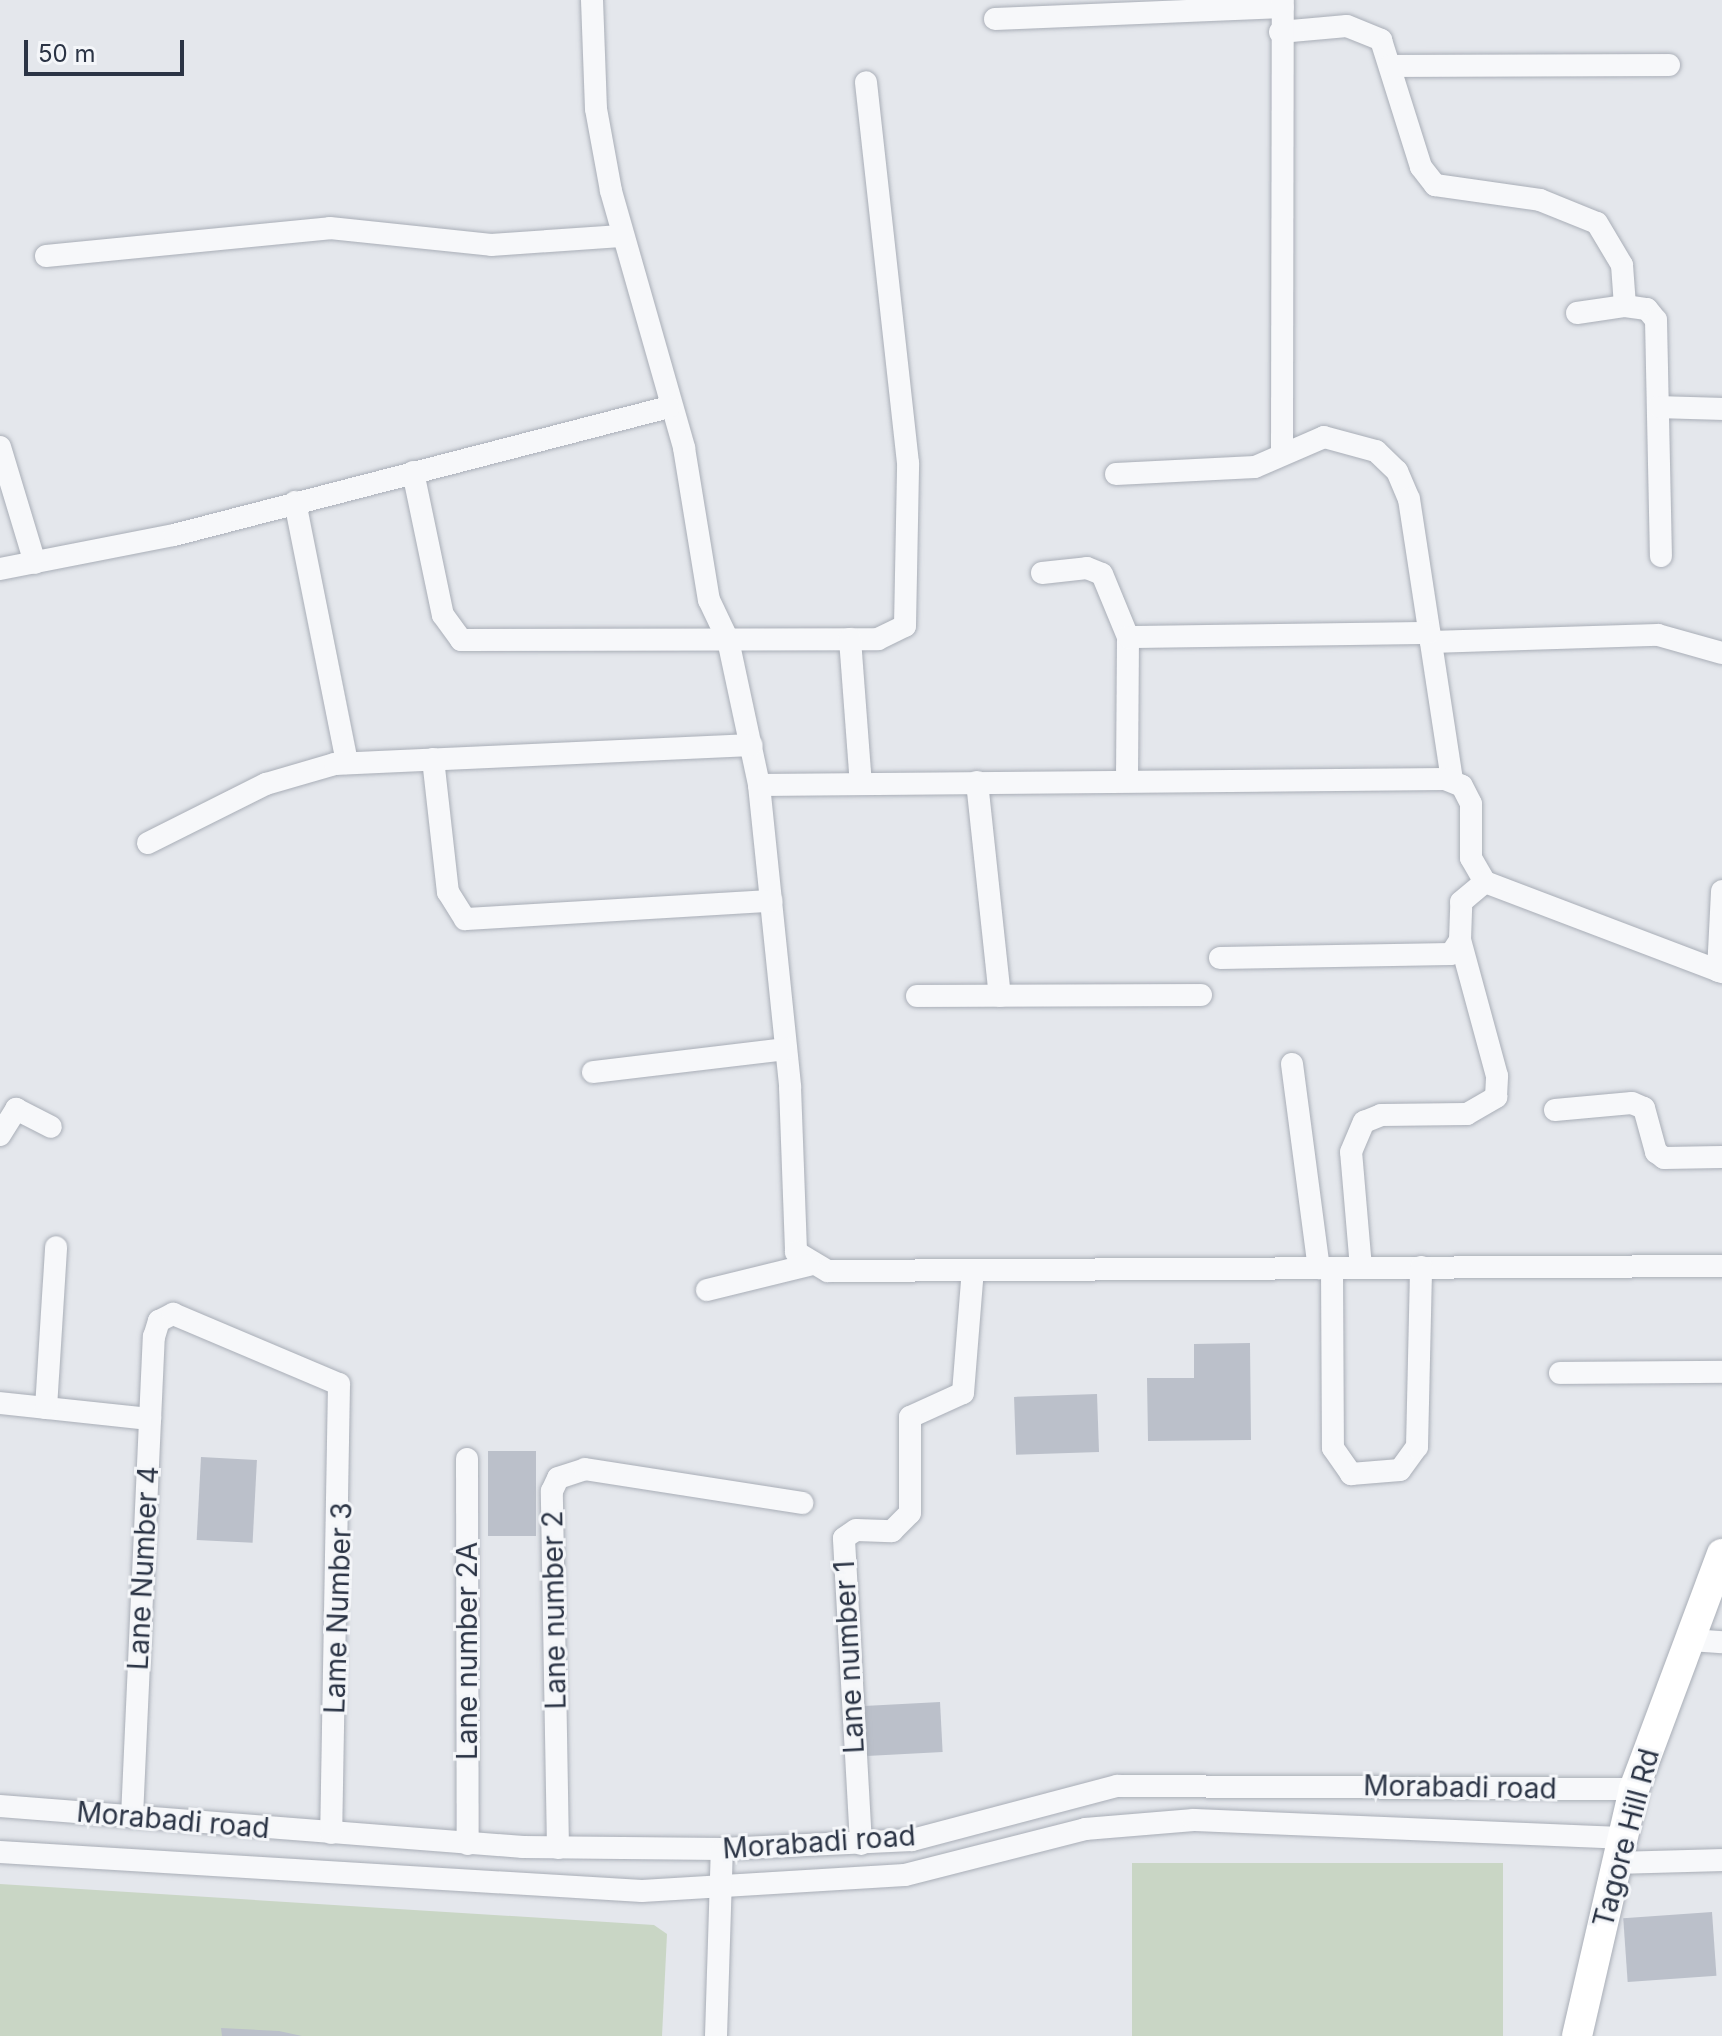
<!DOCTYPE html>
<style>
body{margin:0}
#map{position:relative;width:1722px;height:2036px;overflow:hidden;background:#e4e7ec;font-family:Inter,sans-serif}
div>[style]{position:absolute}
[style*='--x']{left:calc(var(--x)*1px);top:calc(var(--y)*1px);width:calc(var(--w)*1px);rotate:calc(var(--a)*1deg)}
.green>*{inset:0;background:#c9d6c5;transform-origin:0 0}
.building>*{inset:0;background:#bbc0ca;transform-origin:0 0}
.roads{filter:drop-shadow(0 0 2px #a9aeb7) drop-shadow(0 0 2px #a9aeb7)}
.minor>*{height:22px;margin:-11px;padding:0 11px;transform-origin:11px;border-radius:11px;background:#f7f8fa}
.secondary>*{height:30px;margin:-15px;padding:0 15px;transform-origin:15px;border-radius:15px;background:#fff}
span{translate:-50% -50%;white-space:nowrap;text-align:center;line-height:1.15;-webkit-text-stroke:6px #f4f6f9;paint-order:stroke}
.street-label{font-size:28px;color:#2b3445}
.scale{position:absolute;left:24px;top:40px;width:160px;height:36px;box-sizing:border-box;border:4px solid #2b3445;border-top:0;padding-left:10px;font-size:24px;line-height:28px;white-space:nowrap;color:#2b3445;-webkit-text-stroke:6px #f4f6f9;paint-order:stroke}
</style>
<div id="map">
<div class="green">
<i style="left:1132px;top:1863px;width:371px;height:173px"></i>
<i style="clip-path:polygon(0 1884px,654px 1925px,667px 1934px,662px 2036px,0 2036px)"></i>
</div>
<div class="building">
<i style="clip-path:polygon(1250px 1343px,1251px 1440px,1148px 1441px,1147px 1378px,1194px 1378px,1194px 1344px)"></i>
<i style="left:1097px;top:1394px;width:58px;height:83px;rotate:88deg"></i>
<i style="left:488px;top:1451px;width:48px;height:85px"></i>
<i style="left:201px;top:1457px;width:56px;height:83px;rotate:3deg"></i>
<i style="left:940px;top:1702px;width:50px;height:76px;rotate:87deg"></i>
<i style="left:1712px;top:1912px;width:64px;height:89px;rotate:86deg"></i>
<i style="clip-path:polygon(221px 2028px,279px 2031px,302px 2036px,222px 2036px)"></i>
</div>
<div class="roads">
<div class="minor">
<i style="--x:592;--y:0;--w:109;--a:87.9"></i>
<i style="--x:596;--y:109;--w:83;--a:79.6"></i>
<i style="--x:611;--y:191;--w:267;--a:74.1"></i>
<i style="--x:684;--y:448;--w:154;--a:80.7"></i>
<i style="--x:709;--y:600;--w:44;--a:64.6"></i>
<i style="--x:728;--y:640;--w:148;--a:77.9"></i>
<i style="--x:759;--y:785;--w:304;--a:84.1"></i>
<i style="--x:790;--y:1087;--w:165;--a:87.9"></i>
<i style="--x:796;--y:1252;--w:37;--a:31"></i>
<i style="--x:828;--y:1271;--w:894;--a:-0.32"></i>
<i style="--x:995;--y:19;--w:288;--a:-2.4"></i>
<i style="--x:1280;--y:32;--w:67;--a:-5.1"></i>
<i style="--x:1347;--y:26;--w:37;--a:22"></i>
<i style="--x:1381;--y:40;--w:133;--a:72.5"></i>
<i style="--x:1421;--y:167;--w:23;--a:52"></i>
<i style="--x:1435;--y:185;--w:106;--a:8.1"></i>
<i style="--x:1540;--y:200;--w:61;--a:22"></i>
<i style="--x:1597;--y:223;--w:49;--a:59.2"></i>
<i style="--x:1622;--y:265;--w:41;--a:85.8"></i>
<i style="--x:1390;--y:66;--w:279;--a:-0.2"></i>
<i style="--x:46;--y:256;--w:285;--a:-5.6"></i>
<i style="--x:330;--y:228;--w:162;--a:6"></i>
<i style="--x:491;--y:245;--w:130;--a:-4"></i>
<i style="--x:1577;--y:313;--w:49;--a:-8.3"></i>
<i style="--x:1625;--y:306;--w:22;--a:8"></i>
<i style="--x:1647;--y:309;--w:14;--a:51"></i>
<i style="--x:1656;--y:320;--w:236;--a:88.8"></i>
<i style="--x:1659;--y:407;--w:63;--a:1.8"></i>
<i style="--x:0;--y:447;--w:121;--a:73.2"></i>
<i style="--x:1282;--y:452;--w:452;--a:-89.9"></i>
<i style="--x:413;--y:472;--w:146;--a:78.2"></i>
<i style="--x:443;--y:615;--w:31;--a:54"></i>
<i style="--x:461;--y:640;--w:417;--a:-0.1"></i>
<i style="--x:878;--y:639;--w:30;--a:-26"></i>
<i style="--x:905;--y:626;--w:163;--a:-88.9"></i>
<i style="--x:908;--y:463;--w:383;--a:-96.3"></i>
<i style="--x:1116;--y:474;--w:139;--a:-2.9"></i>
<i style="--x:1255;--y:467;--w:75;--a:-23.5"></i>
<i style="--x:1324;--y:437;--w:54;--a:15.1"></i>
<i style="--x:1376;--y:451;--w:29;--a:44"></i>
<i style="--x:1397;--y:471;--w:30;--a:67"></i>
<i style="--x:1409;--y:499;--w:285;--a:81.3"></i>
<i style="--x:295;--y:502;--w:266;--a:78.7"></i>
<i style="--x:0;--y:569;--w:177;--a:-11.1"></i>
<i style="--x:174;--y:535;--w:511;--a:-14.5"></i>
<i style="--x:1042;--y:573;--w:45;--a:-6.3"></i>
<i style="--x:1087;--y:568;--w:16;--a:22"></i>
<i style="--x:1102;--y:574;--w:68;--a:67.6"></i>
<i style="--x:850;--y:639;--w:145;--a:85.7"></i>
<i style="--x:1431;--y:642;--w:227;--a:-1.8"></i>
<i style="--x:1658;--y:635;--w:66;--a:15.7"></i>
<i style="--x:433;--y:759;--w:134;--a:83.6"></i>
<i style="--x:448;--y:892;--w:32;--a:58"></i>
<i style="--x:465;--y:919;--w:307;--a:-3.4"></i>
<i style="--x:1127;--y:780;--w:143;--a:-89.6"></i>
<i style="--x:1128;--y:637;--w:301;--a:-0.8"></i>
<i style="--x:977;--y:782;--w:215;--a:83.9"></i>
<i style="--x:759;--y:785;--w:686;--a:-0.5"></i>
<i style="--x:1445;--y:779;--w:18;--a:22"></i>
<i style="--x:1462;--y:786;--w:20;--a:63"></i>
<i style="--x:1471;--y:804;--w:54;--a:90"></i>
<i style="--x:1471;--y:858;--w:28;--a:60"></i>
<i style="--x:1485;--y:882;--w:254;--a:20.8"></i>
<i style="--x:148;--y:843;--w:132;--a:-26.6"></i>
<i style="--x:266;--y:784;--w:72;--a:-16.2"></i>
<i style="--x:335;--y:764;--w:417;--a:-2.6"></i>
<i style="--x:1220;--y:958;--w:231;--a:-1"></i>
<i style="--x:1451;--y:954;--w:17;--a:-57"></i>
<i style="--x:1460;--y:940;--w:38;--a:-88"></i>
<i style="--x:1461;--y:902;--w:31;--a:-40"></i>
<i style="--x:1718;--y:971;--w:80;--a:-87.1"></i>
<i style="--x:917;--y:996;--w:284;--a:-0.2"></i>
<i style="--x:1292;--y:1064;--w:206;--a:82.5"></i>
<i style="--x:593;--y:1072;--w:194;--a:-6.8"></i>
<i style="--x:1555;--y:1110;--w:77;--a:-5.2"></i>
<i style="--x:1632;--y:1103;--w:13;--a:23"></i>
<i style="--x:1644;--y:1108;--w:46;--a:74.7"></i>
<i style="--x:1656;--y:1152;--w:10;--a:37"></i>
<i style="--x:1664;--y:1158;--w:58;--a:-1"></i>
<i style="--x:0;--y:1135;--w:31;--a:-58"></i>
<i style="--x:16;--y:1109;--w:39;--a:27"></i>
<i style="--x:1332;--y:1268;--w:180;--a:89.7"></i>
<i style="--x:1333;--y:1448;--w:32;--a:55"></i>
<i style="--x:1351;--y:1474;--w:49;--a:-4.7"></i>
<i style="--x:1400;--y:1470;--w:29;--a:-54"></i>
<i style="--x:1417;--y:1447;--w:180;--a:-88.7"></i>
<i style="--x:1361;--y:1268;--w:116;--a:-94.9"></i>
<i style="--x:1351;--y:1152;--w:33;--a:-67"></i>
<i style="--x:1364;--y:1122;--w:18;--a:-22"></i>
<i style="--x:1381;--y:1115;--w:86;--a:-0.7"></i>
<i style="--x:1467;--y:1114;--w:34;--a:-30"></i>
<i style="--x:1496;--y:1097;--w:21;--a:-87"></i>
<i style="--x:1497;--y:1076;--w:141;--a:-105.2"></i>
<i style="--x:707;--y:1290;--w:105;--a:-13.8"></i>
<i style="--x:1560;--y:1373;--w:162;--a:-0.4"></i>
<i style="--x:0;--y:1403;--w:151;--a:6.1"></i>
<i style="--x:46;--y:1408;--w:161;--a:-86.4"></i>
<i style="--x:467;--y:1459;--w:385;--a:89.9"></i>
<i style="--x:1691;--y:1640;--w:31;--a:4"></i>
<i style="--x:0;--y:1806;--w:525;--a:4.48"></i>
<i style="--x:523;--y:1847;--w:199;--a:0.6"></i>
<i style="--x:722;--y:1849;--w:190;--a:-2.7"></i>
<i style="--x:912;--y:1840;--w:212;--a:-14.8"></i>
<i style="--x:1117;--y:1786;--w:517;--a:0.33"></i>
<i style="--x:132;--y:1817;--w:481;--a:-87.4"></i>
<i style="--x:154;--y:1337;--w:17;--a:-73"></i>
<i style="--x:159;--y:1321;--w:16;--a:-27"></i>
<i style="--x:173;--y:1314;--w:180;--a:22.9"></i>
<i style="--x:339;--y:1384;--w:449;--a:91"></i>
<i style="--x:861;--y:1844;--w:306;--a:-93.2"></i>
<i style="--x:844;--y:1538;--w:14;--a:-34"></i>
<i style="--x:856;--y:1530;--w:36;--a:2"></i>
<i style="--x:892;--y:1531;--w:25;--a:-45"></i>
<i style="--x:910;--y:1513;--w:96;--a:-90"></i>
<i style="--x:910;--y:1417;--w:58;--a:-24.4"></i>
<i style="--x:963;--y:1393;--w:123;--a:-85.4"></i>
<i style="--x:558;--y:1848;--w:357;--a:-91"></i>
<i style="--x:552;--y:1491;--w:14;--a:-65"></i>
<i style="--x:558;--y:1478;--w:28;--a:-18"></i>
<i style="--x:585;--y:1469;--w:220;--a:8.9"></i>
<i style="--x:0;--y:1852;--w:643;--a:3.48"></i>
<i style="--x:642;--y:1891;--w:263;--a:-3.5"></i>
<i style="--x:905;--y:1875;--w:186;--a:-14.3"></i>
<i style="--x:1085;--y:1829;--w:109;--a:-4.7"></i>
<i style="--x:1194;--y:1820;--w:428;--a:2.4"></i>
<i style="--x:1617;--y:1863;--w:105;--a:-1.6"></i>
<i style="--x:716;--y:2036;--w:187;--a:-88.2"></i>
</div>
<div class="secondary">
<i style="--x:1577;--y:2036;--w:253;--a:-77"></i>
<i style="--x:1634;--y:1789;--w:251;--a:-69.5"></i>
</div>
</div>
<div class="street-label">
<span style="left:143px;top:1568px;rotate:-87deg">Lane Number 4</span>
<span style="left:338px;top:1608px;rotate:-88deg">Lame Number 3</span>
<span style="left:554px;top:1610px;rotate:-91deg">Lane number 2</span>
<span style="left:467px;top:1651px;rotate:-90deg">Lane number 2A</span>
<span style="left:849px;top:1657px;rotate:-93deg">Lane number 1</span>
<span style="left:1460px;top:1787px;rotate:1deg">Morabadi road</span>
<span style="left:173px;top:1820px;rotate:5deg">Morabadi road</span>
<span style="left:1626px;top:1838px;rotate:-75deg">Tagore Hill Rd</span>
<span style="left:819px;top:1842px;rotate:-4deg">Morabadi road</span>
</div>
<div class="scale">50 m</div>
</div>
